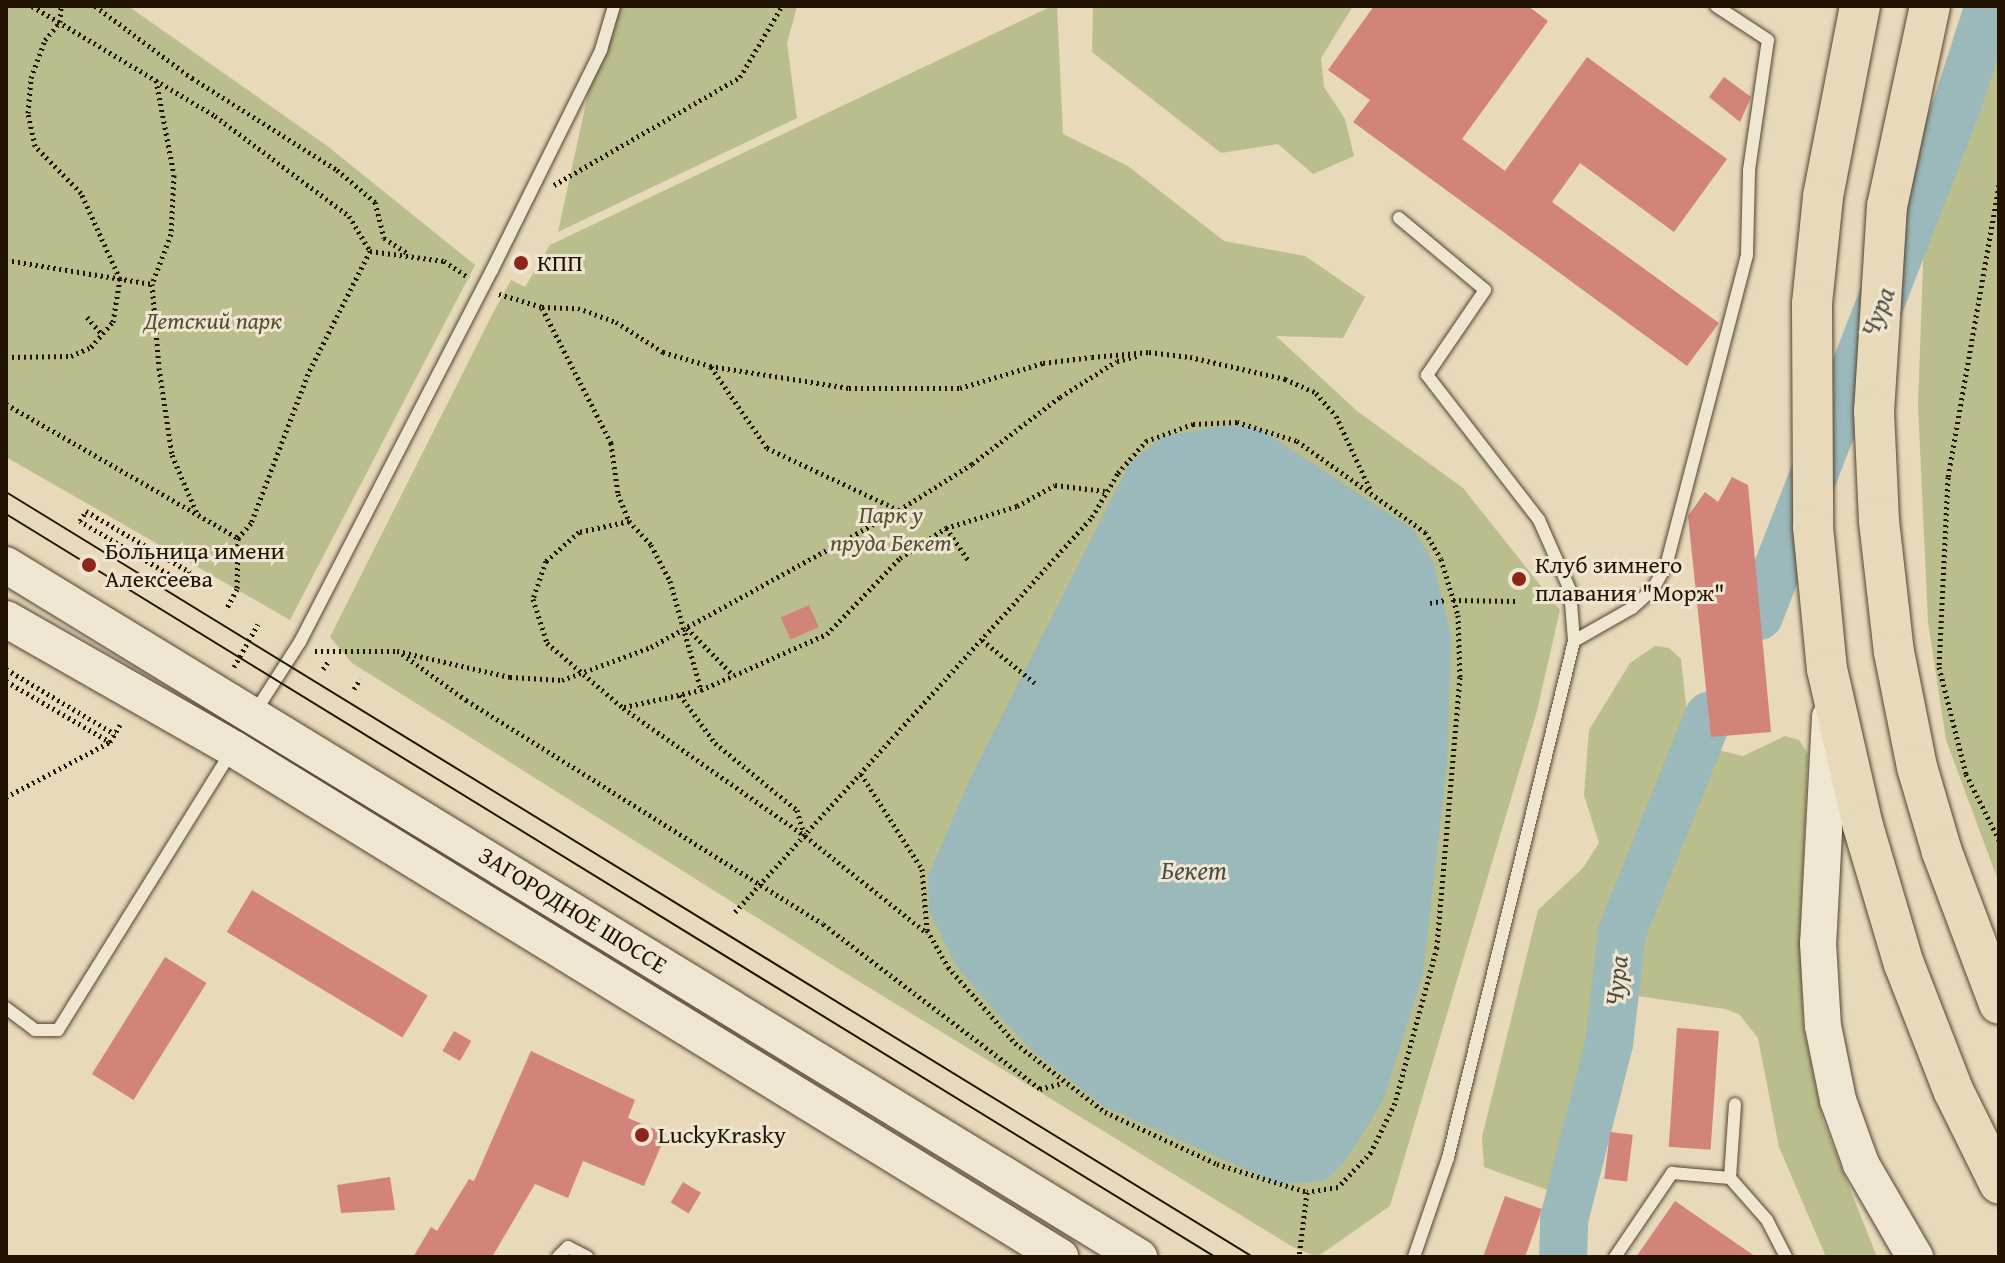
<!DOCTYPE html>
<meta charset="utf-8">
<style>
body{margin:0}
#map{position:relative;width:2005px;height:1263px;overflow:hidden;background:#e7d9ba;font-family:"Gentium Book Plus",serif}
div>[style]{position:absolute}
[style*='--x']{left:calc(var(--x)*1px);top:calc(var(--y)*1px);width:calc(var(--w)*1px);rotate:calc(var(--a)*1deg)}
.green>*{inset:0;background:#babe8c}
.water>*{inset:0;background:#9bb8ba}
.river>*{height:48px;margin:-24px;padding:0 24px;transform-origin:24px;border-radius:24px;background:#9bb8ba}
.building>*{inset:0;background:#d2847b;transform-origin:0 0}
.path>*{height:5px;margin-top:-2.5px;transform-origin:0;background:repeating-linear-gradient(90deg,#231303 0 2px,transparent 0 6px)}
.roads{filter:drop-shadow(0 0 2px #544431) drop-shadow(0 0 2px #544431)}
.service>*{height:12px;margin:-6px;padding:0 6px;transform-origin:6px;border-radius:6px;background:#efe6d2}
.secondary>*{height:36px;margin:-18px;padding:0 18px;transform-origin:18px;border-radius:18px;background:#efe6d2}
.primary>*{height:40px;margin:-20px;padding:0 20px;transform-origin:20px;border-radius:20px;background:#e7d9ba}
.tram>*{height:2px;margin:-1px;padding:0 1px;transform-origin:1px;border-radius:1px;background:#231303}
.dots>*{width:22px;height:22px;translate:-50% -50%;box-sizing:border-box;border:4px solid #efe6d2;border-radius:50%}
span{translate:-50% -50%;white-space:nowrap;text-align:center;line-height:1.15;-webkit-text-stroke:6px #efe6d2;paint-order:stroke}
.poi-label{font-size:24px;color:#231303}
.left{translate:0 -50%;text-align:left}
.park-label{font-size:24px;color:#584f33;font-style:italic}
.street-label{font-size:24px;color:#231303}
.water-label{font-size:26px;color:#4d4d43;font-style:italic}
.frame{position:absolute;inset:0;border:8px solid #231303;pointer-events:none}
</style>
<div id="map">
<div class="green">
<i style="clip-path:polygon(6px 6px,128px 6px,326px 145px,475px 265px,290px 620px,6px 457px)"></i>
<i style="clip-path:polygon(607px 6px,797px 6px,787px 43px,797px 118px,558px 232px)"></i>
<i style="clip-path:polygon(1052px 6px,1057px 6px,1063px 134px,1128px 166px,1224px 241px,1305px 256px,1365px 297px,1343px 338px,1276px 336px,1357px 411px,1463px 488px,1560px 610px,1537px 711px,1390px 1206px,1317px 1257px,1293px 1247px,842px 971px,352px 663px,330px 637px,493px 313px,511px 280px,525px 287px,550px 245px)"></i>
<i style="clip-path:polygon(1353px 6px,1321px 58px,1324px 87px,1345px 119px,1354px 156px,1313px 174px,1278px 144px,1221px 153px,1092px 52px,1093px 6px)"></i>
<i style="clip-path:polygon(1973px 6px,1999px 6px,1999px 883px,1946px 740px,1928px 622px,1918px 405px,1924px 237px,1959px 51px)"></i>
<i style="clip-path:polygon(1655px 646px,1669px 648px,1681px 659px,1689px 732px,1698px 745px,1743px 756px,1785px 736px,1799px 740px,1808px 754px,1800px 935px,1803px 1025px,1823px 1121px,1877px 1257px,1826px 1257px,1779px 1147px,1758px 1038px,1739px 1014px,1725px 1009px,1631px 995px,1622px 1007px,1580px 1190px,1567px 1197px,1484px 1167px,1482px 1137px,1538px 910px,1583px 868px,1599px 843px,1584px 795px,1589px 730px,1630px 663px)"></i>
</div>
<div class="water">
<i style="clip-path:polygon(1228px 425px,1258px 428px,1414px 530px,1433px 562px,1451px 635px,1447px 763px,1423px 974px,1384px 1098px,1347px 1159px,1325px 1181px,1279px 1184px,1103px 1106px,1033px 1051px,1000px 1017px,957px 967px,929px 911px,928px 876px,970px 779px,1129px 464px,1163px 436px)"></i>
</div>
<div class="river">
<i style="--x:1759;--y:616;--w:545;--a:-68.8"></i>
<i style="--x:1956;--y:108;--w:107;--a:-72.1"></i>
<i style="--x:1563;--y:1257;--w:37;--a:-88"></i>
<i style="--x:1564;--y:1220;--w:182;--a:-75.7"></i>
<i style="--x:1609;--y:1044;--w:113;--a:-83.4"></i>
<i style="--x:1622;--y:932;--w:233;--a:-68.1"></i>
</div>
<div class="building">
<i style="clip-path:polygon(1374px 6px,1528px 6px,1548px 21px,1462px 139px,1505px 171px,1587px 57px,1727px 159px,1674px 232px,1580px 163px,1552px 202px,1719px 323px,1687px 366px,1353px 122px,1370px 100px,1328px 70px)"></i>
<i style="clip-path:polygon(1724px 77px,1751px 97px,1740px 122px,1709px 97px)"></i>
<i style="clip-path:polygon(1732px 477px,1748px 485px,1771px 732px,1711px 737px,1688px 516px,1705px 492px,1718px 502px)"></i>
<i style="left:809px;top:605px;width:24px;height:31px;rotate:66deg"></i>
<i style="left:252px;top:890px;width:205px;height:49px;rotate:31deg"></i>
<i style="left:165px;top:957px;width:49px;height:138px;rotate:32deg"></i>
<i style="left:1677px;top:1028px;width:42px;height:119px;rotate:4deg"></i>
<i style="left:454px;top:1031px;width:20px;height:23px;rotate:30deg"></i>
<i style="clip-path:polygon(531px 1051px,635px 1100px,628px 1118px,666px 1134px,644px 1186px,583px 1161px,568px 1198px,535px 1184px,492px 1257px,413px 1257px,431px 1227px,437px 1231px,469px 1179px,474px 1181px)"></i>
<i style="left:1610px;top:1132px;width:23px;height:47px;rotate:7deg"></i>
<i style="clip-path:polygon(390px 1177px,395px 1210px,341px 1213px,337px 1185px)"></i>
<i style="left:683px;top:1182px;width:21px;height:24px;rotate:31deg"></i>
<i style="clip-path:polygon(1505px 1196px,1542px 1209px,1525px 1257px,1483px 1257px)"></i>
<i style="clip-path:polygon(1675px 1201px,1756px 1257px,1636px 1257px)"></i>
</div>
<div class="path">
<i style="--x:32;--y:6;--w:214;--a:31"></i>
<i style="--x:215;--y:116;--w:167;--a:36.7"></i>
<i style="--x:349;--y:216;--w:41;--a:59"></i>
<i style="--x:370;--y:251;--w:138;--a:116.8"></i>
<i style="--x:308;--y:374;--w:160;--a:110.9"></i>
<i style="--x:251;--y:523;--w:20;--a:131"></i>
<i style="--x:95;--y:6;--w:121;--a:36.6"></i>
<i style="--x:192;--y:78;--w:172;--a:32.4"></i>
<i style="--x:337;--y:170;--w:50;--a:40.1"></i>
<i style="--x:375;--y:202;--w:37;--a:76"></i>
<i style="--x:384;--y:238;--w:30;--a:33"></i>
<i style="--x:156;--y:80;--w:97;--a:79.3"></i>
<i style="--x:174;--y:175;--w:59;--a:92.9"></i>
<i style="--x:171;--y:234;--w:53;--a:110.8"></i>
<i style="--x:152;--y:284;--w:84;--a:85.2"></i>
<i style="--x:159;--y:368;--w:88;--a:81.5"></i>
<i style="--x:172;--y:455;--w:66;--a:66.9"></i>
<i style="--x:554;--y:185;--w:215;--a:-30.1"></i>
<i style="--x:740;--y:77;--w:82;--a:-59.4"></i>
<i style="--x:1999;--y:185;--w:296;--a:99.9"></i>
<i style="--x:1948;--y:477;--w:190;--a:92.7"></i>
<i style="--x:1939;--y:667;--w:110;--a:75.8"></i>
<i style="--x:1966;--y:774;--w:74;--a:63.4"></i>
<i style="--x:370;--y:251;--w:75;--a:7.7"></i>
<i style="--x:444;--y:261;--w:30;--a:34"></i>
<i style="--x:6;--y:260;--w:148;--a:9.3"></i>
<i style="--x:499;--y:294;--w:45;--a:16.8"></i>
<i style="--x:542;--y:307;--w:36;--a:2"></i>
<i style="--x:578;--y:308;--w:40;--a:20.2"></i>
<i style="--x:616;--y:322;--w:56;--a:32.6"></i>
<i style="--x:663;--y:352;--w:49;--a:16.6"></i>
<i style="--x:710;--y:366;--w:141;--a:9"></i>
<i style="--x:849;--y:388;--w:111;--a:0"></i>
<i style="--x:960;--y:388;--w:87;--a:-16.8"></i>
<i style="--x:1043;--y:363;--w:49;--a:-7"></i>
<i style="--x:1092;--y:357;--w:57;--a:-5"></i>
<i style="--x:1149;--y:352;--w:41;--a:7"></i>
<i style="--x:1190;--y:357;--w:98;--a:13"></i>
<i style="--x:1285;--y:379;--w:34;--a:24"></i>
<i style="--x:1316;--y:393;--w:30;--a:49"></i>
<i style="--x:1336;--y:416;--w:83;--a:65"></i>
<i style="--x:542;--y:308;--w:152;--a:62.9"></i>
<i style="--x:611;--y:443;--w:51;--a:82.2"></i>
<i style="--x:618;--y:494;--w:29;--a:68"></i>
<i style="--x:629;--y:521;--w:33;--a:47"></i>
<i style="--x:651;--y:545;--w:41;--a:62.2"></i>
<i style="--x:670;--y:581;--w:113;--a:74.1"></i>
<i style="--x:87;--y:317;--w:23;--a:49"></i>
<i style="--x:6;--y:357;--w:65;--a:-0.9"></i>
<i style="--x:71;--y:356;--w:22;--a:-24"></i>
<i style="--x:91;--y:347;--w:33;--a:-49"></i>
<i style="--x:113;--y:322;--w:44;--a:-80.8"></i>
<i style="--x:120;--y:279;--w:94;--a:-114.4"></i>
<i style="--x:81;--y:193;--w:66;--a:-134.4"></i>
<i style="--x:35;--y:146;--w:34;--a:-102"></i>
<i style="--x:28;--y:113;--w:35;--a:-85"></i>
<i style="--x:31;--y:78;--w:40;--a:-69.8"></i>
<i style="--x:45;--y:40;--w:23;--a:-50"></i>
<i style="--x:60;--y:22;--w:16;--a:-86"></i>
<i style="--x:711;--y:367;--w:98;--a:55.3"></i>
<i style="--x:767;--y:448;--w:146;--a:25.2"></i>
<i style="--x:6;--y:404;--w:268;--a:30"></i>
<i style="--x:238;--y:538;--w:51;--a:91.1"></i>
<i style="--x:237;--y:589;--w:24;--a:118"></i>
<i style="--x:86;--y:511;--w:121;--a:30.4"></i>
<i style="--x:190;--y:572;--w:13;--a:119"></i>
<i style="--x:184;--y:583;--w:121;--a:-149.2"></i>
<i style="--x:80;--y:521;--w:12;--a:-59"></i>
<i style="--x:629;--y:521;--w:51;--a:167.6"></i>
<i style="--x:579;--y:532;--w:44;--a:138.7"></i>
<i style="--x:546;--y:561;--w:40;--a:108.9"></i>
<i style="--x:533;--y:599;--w:46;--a:72.3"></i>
<i style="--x:547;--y:643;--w:100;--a:40.5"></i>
<i style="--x:623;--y:708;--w:223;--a:35.1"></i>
<i style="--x:805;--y:836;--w:156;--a:38.5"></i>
<i style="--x:946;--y:528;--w:40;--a:55.1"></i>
<i style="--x:1453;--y:600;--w:62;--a:0.9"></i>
<i style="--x:1430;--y:603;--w:15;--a:-11"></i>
<i style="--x:687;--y:628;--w:66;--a:45.6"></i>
<i style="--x:982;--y:640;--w:68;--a:39.1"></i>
<i style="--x:315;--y:651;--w:82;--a:0"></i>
<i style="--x:397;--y:651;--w:116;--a:13"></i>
<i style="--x:510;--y:677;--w:52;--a:3.3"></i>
<i style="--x:562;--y:680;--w:95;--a:-20.3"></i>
<i style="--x:651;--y:647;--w:283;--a:-28.9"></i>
<i style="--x:899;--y:510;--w:86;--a:-32.2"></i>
<i style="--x:972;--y:464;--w:111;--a:-37.3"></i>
<i style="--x:1060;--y:397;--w:67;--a:-32.3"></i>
<i style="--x:1117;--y:361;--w:21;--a:-14"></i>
<i style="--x:402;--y:654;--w:79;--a:35.7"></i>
<i style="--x:466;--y:700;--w:421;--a:32.1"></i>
<i style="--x:823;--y:924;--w:273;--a:37.2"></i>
<i style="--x:1040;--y:1089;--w:23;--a:-15"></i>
<i style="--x:234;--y:667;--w:49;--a:-60.8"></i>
<i style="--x:6;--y:669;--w:127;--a:30.8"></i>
<i style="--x:323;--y:669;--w:11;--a:-56"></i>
<i style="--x:6;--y:681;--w:121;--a:30.4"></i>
<i style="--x:110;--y:742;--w:20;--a:-60"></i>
<i style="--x:354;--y:689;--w:12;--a:-59"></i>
<i style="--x:680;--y:695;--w:59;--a:53.9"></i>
<i style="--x:715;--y:743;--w:106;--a:39.3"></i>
<i style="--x:797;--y:810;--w:25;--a:74"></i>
<i style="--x:624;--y:707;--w:79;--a:-12.4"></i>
<i style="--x:701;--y:690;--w:138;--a:-24"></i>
<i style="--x:827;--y:634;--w:105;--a:-46.2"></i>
<i style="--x:900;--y:558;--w:55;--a:-33.1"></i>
<i style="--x:946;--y:528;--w:74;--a:-17.2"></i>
<i style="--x:1017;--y:506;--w:43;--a:-28.9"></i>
<i style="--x:1055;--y:485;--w:50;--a:6.8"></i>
<i style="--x:861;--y:774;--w:113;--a:57.3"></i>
<i style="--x:922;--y:869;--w:61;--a:85.3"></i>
<i style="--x:927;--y:930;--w:43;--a:60.4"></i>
<i style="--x:948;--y:967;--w:101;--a:48.6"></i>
<i style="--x:1015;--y:1043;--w:113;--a:37.5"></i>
<i style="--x:1105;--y:1112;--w:123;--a:24.9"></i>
<i style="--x:1217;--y:1164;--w:94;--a:17.3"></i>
<i style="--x:1307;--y:1192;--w:65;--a:97"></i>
<i style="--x:6;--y:797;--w:118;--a:-27.9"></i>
<i style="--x:735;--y:912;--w:532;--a:-47.89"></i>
<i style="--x:1092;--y:517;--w:51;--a:-59.4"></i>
<i style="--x:1118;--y:473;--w:43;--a:-48.8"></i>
<i style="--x:1146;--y:441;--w:50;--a:-19.9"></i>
<i style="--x:1193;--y:424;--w:44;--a:-2.6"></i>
<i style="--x:1237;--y:422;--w:63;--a:17.6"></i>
<i style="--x:1297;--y:441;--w:157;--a:35.4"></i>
<i style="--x:1425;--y:532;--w:31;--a:59"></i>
<i style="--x:1441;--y:559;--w:59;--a:73.1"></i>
<i style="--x:1458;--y:615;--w:62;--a:88.2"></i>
<i style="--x:1460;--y:677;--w:271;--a:94.9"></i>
<i style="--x:1437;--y:947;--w:162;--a:105.1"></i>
<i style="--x:1395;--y:1103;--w:55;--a:116.1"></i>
<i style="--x:1371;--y:1152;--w:48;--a:133.3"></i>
<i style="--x:1338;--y:1187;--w:31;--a:171"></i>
</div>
<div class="roads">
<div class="service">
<i style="--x:1399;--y:218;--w:112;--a:39.9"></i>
<i style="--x:1485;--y:290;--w:103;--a:124.3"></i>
<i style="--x:1427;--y:375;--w:183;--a:52.3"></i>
<i style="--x:1539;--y:520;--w:77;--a:66.1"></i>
<i style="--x:1570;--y:590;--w:51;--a:85.5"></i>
<i style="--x:1574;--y:641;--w:532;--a:103.7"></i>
<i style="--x:1448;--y:1158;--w:105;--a:109"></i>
<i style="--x:1574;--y:641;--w:67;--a:-29.6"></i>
<i style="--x:1632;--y:608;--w:28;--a:-42"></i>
<i style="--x:1653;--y:589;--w:26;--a:-61"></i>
<i style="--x:1666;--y:566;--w:322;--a:-75.4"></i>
<i style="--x:1747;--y:254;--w:84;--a:-88.6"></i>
<i style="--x:1749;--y:170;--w:131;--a:-81.7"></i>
<i style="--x:1768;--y:40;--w:62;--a:-146.8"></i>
<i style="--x:255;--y:712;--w:83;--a:-57.3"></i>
<i style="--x:300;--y:642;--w:419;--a:-62.7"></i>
<i style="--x:492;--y:270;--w:246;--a:-63.6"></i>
<i style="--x:601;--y:50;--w:46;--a:-73.5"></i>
<i style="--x:6;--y:1008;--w:36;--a:37"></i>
<i style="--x:35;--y:1030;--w:23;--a:0"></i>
<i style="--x:58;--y:1030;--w:329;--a:-58.1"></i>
<i style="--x:1730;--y:1178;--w:56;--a:48.6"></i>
<i style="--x:1767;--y:1220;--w:42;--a:62.8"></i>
<i style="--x:558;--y:1257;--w:14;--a:-45"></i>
<i style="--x:568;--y:1247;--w:22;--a:27"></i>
<i style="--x:1615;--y:1257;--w:102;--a:-55.8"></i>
<i style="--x:1672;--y:1173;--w:58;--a:4.9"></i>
<i style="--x:1730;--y:1178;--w:74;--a:-86.1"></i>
</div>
<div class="secondary">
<i style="--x:6;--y:565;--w:1328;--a:31.42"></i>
<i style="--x:6;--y:619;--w:262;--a:29.7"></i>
<i style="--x:234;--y:749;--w:970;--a:31.59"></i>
<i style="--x:1830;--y:717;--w:226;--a:93"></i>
<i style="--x:1818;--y:943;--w:83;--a:86.6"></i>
<i style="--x:1823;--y:1026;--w:76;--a:78.5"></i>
<i style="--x:1838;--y:1100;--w:68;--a:70.2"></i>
<i style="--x:1861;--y:1164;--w:108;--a:59.9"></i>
</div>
<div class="primary">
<i style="--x:1860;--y:6;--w:195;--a:101"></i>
<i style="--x:1823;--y:197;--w:108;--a:95.9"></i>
<i style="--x:1812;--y:304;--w:223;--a:89.7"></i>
<i style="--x:1813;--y:527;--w:143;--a:84.4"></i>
<i style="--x:1827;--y:669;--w:161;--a:77.1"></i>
<i style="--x:1863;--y:826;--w:144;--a:73.5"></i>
<i style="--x:1904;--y:964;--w:137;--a:68.7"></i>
<i style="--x:1954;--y:1092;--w:102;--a:63.7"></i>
<i style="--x:1930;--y:6;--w:205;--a:102.1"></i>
<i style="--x:1887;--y:206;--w:205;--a:93.6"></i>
<i style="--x:1874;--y:411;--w:110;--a:87.4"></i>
<i style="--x:1879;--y:521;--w:132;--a:83.5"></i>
<i style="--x:1894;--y:652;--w:117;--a:78.7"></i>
<i style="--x:1917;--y:767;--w:89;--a:73.6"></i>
<i style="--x:1942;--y:852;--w:162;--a:69.4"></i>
</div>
</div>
<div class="tram">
<i style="--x:6;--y:492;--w:1463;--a:31.53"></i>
<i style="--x:6;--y:514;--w:1419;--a:31.57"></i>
</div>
<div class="dots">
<i style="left:521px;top:263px;background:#8f2418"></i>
<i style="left:89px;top:565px;background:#8f2418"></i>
<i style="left:1519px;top:579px;background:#8f2418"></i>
<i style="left:642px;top:1135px;background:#8f2418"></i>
</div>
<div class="poi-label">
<span class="left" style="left:537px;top:263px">КПП</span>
<span class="left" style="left:105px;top:565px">Больница имени<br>Алексеева</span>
<span class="left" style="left:1535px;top:579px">Клуб зимнего<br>плавания "Морж"</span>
<span class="left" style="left:658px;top:1135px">LuckyKrasky</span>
</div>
<div class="park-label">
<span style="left:213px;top:321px">Детский парк</span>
<span style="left:891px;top:529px">Парк у<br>пруда Бекет</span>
</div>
<div class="street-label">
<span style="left:573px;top:910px;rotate:32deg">ЗАГОРОДНОЕ ШОССЕ</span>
</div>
<div class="water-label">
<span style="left:1877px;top:312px;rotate:-69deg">Чура</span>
<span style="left:1194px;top:870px">Бекет</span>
<span style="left:1616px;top:981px;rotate:-84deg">Чура</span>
</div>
<div class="frame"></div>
</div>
